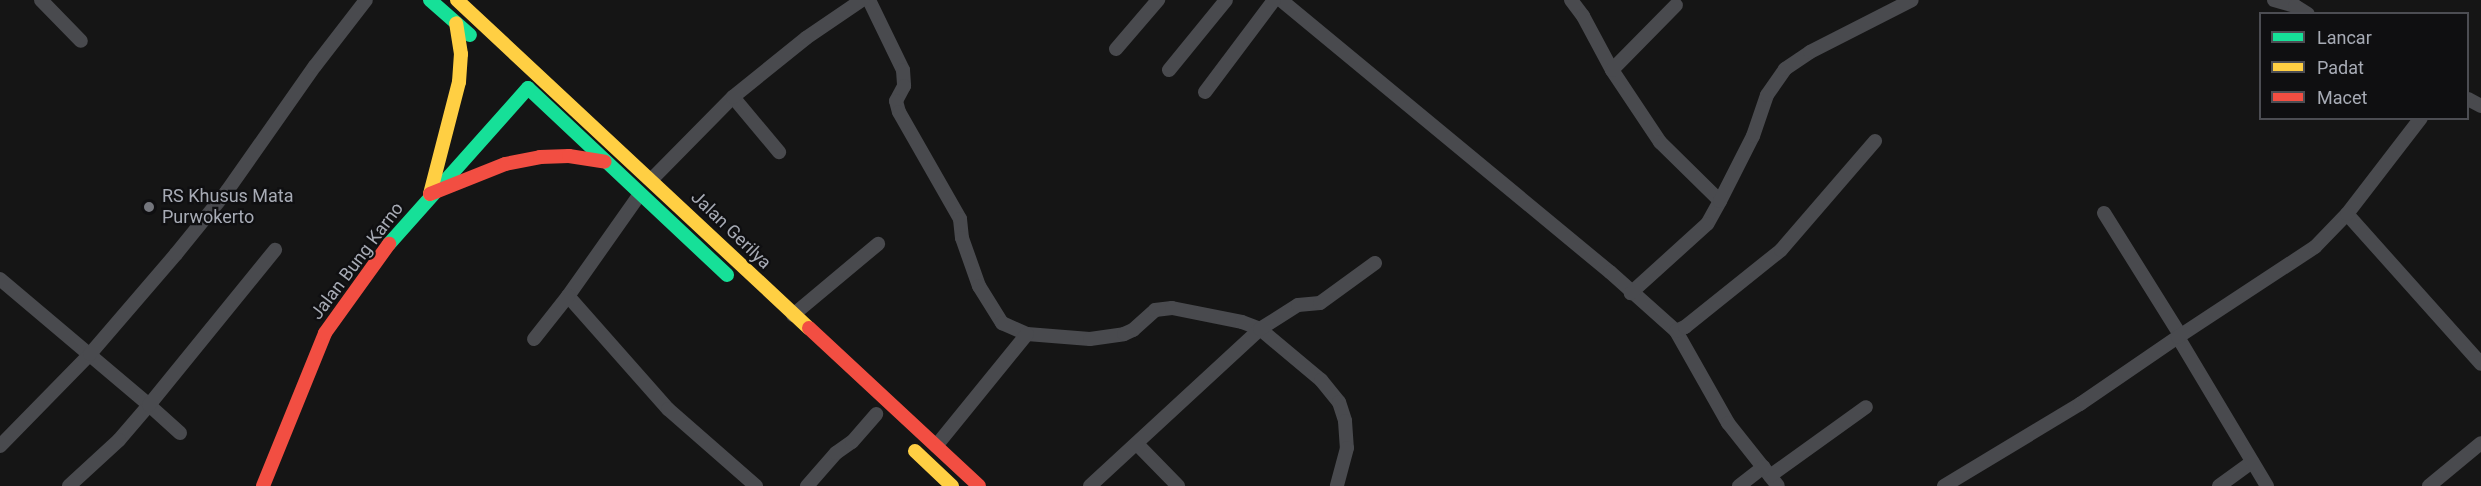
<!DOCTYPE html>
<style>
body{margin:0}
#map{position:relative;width:2481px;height:486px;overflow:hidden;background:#151515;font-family:Roboto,sans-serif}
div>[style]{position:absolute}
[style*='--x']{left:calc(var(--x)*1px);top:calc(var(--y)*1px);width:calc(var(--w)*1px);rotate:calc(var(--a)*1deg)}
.street>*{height:14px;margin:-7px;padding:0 7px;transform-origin:7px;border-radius:7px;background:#494a4e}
.fast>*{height:14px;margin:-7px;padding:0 7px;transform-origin:7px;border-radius:7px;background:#16e098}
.slow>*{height:14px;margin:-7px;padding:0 7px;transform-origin:7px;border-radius:7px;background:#ffcf43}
.jam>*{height:14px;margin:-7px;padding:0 7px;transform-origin:7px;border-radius:7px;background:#f24e42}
.dots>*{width:16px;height:16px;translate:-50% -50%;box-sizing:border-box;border:3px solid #0f0f11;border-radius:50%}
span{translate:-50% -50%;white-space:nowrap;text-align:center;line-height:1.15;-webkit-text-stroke:4.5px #0f0f11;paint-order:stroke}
.poi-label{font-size:18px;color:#a7abb5}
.left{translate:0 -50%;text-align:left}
.street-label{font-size:18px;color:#a7abb5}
.legend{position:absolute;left:2259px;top:12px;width:210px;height:108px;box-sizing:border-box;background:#0f0f11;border:2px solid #4c4d53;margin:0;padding:8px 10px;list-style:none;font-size:18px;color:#a7abb5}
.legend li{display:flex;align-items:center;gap:12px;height:30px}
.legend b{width:30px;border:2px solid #4c4d53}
</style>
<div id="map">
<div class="street">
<i style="--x:41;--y:0;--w:57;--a:45.7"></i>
<i style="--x:869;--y:0;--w:78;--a:64.1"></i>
<i style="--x:903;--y:70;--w:16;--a:86"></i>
<i style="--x:904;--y:86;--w:17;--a:118"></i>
<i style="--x:896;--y:101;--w:11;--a:75"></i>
<i style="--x:899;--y:112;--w:123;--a:60.3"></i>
<i style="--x:960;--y:219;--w:19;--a:84"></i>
<i style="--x:962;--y:238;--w:51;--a:70.5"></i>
<i style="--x:979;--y:286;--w:44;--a:58.1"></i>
<i style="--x:1002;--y:323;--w:27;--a:24"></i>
<i style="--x:1027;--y:334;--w:63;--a:4.5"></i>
<i style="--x:1090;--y:339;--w:34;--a:-8"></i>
<i style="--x:1124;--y:334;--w:10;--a:-24"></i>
<i style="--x:1133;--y:330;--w:30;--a:-42"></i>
<i style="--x:1155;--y:310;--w:17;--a:-7"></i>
<i style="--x:1172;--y:308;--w:71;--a:11.3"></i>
<i style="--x:1242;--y:322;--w:19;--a:21"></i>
<i style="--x:1260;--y:329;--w:80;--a:39.9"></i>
<i style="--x:1321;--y:380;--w:28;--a:51"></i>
<i style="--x:1339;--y:402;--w:20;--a:72"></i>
<i style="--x:1345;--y:421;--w:27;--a:86"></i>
<i style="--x:1347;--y:448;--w:39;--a:105"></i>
<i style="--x:1281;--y:0;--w:427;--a:39.6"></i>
<i style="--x:1610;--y:272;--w:89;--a:41.8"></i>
<i style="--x:1676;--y:331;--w:106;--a:60.5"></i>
<i style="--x:1728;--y:423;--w:80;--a:51.6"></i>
<i style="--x:1571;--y:0;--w:20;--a:53"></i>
<i style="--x:1583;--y:16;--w:61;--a:61.8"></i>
<i style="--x:1612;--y:70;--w:87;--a:56.3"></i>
<i style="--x:1660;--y:142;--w:84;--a:44.5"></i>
<i style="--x:1720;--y:201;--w:26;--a:119"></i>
<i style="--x:1707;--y:224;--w:103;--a:137.8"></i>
<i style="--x:2274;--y:0;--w:22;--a:16"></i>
<i style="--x:2295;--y:6;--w:15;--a:32"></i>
<i style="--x:1116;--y:49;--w:65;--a:-49.4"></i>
<i style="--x:1169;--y:70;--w:90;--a:-50.8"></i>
<i style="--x:1612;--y:70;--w:91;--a:-45.4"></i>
<i style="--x:1205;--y:92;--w:115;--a:-53.1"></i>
<i style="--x:733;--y:97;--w:72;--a:50.1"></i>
<i style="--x:2468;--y:99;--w:15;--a:28"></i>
<i style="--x:652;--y:179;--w:115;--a:-45.4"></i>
<i style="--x:733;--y:97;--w:94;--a:-38.9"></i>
<i style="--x:806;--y:38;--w:68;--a:-34.2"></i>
<i style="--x:640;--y:194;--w:125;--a:125.2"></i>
<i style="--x:568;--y:296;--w:151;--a:48.5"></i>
<i style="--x:668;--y:409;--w:117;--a:41.2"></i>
<i style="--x:1720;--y:201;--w:73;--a:-63.1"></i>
<i style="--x:1753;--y:136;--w:43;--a:-71.1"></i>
<i style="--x:1767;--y:95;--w:32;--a:-55"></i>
<i style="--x:1785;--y:69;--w:30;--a:-34"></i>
<i style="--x:1810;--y:52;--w:114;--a:-27"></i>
<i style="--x:2104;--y:213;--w:145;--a:58"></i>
<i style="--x:2347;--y:214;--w:201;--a:48.2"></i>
<i style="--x:0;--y:279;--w:195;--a:40.2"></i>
<i style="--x:149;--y:405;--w:46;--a:130.6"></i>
<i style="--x:119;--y:440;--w:68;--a:137.4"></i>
<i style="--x:793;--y:315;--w:111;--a:-39.9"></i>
<i style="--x:1676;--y:331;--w:10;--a:-24"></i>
<i style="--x:1685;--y:327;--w:123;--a:-38.7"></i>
<i style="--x:1781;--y:250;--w:144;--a:-49.2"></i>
<i style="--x:534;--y:339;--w:55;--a:-51.7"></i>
<i style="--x:180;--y:433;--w:42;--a:-137.9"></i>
<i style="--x:149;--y:405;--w:200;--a:-50.9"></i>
<i style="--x:1137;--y:444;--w:59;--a:45.7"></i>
<i style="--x:0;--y:446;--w:129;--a:-45.6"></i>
<i style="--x:90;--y:354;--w:132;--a:-49.3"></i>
<i style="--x:176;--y:254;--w:81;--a:-51"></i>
<i style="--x:227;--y:191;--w:153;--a:-54.9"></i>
<i style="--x:315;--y:66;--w:83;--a:-52.3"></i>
<i style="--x:936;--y:446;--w:144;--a:-50.9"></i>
<i style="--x:1770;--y:476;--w:118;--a:-35.7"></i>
<i style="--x:807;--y:486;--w:44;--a:-48.7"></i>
<i style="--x:836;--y:453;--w:19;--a:-35"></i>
<i style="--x:852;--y:442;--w:37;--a:-49"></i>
<i style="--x:1090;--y:486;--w:231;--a:-42.7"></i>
<i style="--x:1260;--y:329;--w:45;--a:-32.3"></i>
<i style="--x:1298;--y:305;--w:22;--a:-5"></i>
<i style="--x:1320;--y:303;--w:68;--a:-36"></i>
<i style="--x:1739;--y:486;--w:31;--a:-38"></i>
<i style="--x:1944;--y:486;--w:159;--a:-31.1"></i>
<i style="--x:2080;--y:404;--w:119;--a:-34.4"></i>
<i style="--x:2219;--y:486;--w:41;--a:-36"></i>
<i style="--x:2267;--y:486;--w:174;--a:-120.9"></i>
<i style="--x:2178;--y:337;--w:164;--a:-33.3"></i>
<i style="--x:2315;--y:247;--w:46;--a:-45.9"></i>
<i style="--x:2347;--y:214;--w:121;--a:-52.4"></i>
<i style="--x:2429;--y:486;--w:67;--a:-39.6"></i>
</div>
<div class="fast">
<i style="--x:430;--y:0;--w:53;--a:41.2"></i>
<i style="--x:528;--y:88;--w:273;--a:43.2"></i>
<i style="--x:389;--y:244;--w:209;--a:-48.3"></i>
</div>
<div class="slow">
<i style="--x:457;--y:0;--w:481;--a:43"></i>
<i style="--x:430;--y:194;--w:116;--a:-75.5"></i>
<i style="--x:459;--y:82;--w:28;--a:-86"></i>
<i style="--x:461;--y:54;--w:31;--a:-99"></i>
<i style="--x:915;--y:451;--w:51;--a:43.4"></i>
</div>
<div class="jam">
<i style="--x:430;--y:194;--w:81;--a:-21.8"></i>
<i style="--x:505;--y:164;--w:36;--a:-11"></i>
<i style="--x:540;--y:157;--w:29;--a:-2"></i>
<i style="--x:569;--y:156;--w:36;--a:9"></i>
<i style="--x:809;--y:328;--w:232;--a:42.9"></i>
<i style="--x:263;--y:486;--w:165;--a:-67.9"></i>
<i style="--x:325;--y:333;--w:110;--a:-54.3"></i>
</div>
<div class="dots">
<i style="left:149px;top:207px;background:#74767d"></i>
</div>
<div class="poi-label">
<span class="left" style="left:162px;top:207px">RS Khusus Mata<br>Purwokerto</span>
</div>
<div class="street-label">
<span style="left:731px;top:230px;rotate:44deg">Jalan Gerilya</span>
<span style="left:357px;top:261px;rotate:-53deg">Jalan Bung Karno</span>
</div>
<ul class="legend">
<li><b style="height:8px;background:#16e098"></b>Lancar</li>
<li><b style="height:8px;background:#ffcf43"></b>Padat</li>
<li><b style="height:8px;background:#f24e42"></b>Macet</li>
</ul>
</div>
